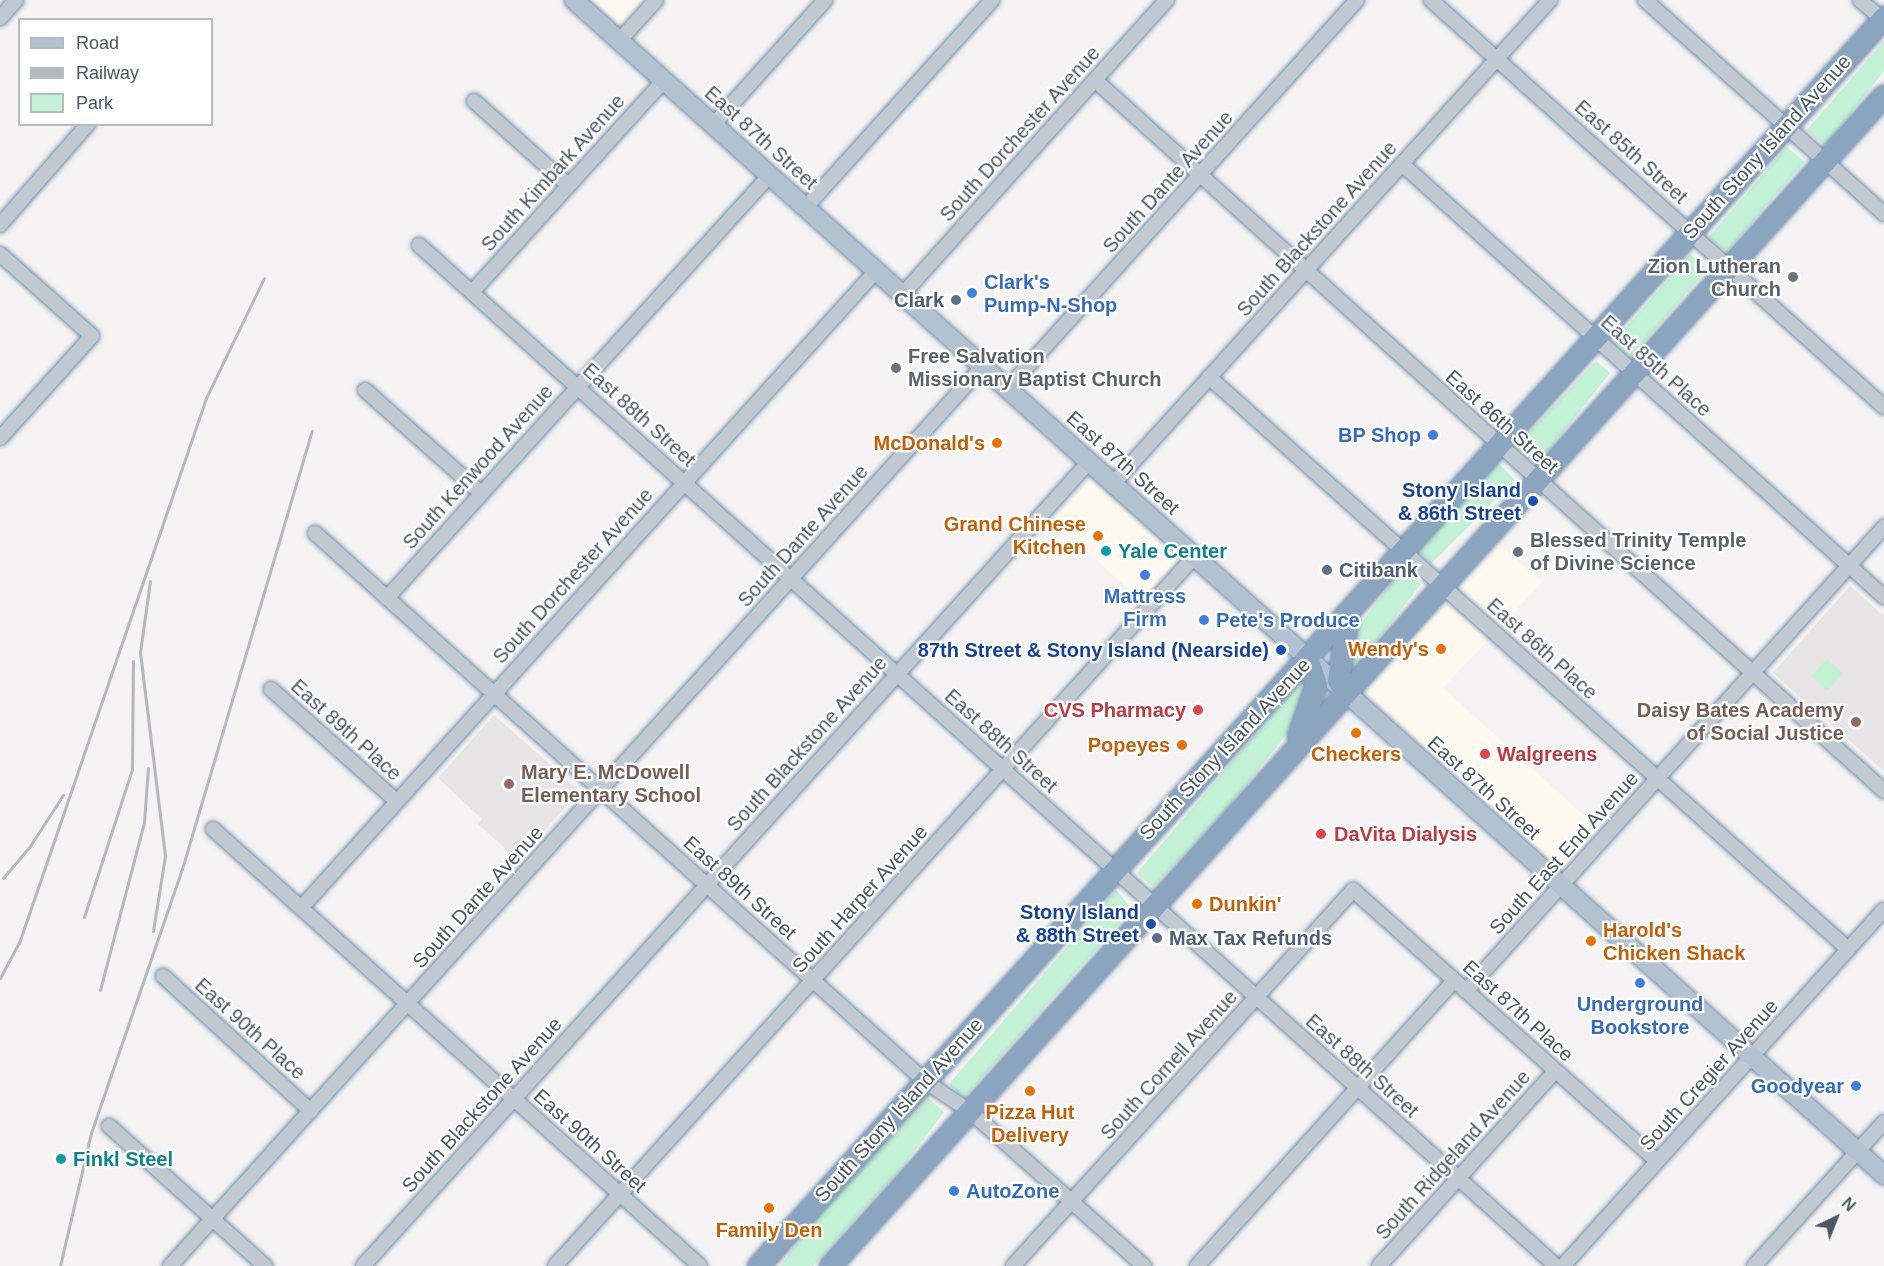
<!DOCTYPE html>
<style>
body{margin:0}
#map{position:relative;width:1884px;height:1266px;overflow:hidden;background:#f5f3f3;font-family:Helvetica,sans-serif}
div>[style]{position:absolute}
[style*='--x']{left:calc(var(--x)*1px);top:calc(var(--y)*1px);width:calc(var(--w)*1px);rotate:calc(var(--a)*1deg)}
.commercial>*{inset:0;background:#fdf9ef;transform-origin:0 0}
.education>*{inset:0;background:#e6e4e5}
.green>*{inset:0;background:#c3f1d5;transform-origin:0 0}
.roads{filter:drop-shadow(0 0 2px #7690ad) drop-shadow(0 0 2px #7690ad)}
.minor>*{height:14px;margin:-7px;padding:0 7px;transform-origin:7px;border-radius:7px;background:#c1cad2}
.major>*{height:18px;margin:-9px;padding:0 9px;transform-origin:9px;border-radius:9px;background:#b3c2d1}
.highway>*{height:21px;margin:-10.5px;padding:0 10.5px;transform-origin:10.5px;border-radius:10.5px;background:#8ba5c1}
.rail>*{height:3px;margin:-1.5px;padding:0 1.5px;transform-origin:1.5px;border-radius:1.5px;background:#b5b8bd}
.dots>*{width:16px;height:16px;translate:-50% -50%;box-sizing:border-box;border:3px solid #fff;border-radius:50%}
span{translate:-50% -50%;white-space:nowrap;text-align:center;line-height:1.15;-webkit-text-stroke:4.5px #fff;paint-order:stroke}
.street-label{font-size:20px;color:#4a5661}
.worship-label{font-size:20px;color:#5b616d;font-weight:700}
.right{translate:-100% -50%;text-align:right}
.left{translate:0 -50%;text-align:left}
.shop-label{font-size:20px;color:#366cbe;font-weight:700}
.service-label{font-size:20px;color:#4e5e75;font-weight:700}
.food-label{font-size:20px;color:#c56008;font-weight:700}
.transit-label{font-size:20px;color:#164399;font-weight:700}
.culture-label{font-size:20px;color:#0d838f;font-weight:700}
.health-label{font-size:20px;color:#be3a42;font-weight:700}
.education-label{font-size:20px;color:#785e54;font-weight:700}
.legend{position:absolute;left:18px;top:18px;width:195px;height:108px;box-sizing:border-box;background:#fff;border:2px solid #b7bbc0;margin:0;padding:8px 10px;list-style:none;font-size:18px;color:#4a5661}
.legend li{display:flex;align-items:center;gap:12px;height:30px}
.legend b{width:30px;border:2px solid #b7bbc0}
.north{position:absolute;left:1806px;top:1188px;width:60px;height:60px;-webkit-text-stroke:4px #fff;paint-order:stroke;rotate:43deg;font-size:16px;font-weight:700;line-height:24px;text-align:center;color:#4a5661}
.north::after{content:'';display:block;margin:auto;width:21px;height:27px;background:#4a5661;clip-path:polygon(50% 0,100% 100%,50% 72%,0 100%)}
</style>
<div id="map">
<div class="commercial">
<i style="clip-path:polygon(592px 0,653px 0,626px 31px)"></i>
<i style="left:1091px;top:479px;width:118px;height:57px;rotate:42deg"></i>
<i style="clip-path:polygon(1497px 542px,1542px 582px,1443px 688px,1598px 828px,1559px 870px,1363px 689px)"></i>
</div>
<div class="education">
<i style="clip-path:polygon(1850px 586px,1884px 616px,1884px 771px,1773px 673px)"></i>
<i style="clip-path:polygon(494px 715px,580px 791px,518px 860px,478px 824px,482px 819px,438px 778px)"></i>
</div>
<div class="green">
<i style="clip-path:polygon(1884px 41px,1884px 71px,1825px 146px,1807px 130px)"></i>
<i style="left:1787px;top:147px;width:23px;height:119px;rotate:41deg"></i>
<i style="left:1690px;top:254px;width:23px;height:118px;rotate:41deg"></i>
<i style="clip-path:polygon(1596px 361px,1610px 373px,1536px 466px,1515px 447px)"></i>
<i style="left:1498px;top:463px;width:24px;height:119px;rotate:45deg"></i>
<i style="clip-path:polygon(1402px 569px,1421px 584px,1346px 680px,1353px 634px)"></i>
<i style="left:1827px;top:659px;width:22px;height:23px;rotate:43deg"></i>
<i style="clip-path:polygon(1303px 679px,1310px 686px,1298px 720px,1230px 805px,1153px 887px,1137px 873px)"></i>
<i style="clip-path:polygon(1116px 890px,1132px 909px,964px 1098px,949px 1084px)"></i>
<i style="clip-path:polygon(928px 1098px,944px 1112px,902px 1167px,813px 1266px,780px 1266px,816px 1219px)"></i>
</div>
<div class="roads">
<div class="minor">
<i style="--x:1431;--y:0;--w:609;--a:41.94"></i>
<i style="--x:1645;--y:0;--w:321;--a:41.8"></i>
<i style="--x:1860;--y:0;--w:32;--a:41"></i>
<i style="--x:0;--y:18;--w:24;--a:-48"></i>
<i style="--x:619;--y:41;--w:55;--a:-47.9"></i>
<i style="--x:1095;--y:80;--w:1062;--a:42.02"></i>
<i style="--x:474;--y:101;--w:126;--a:41.8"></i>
<i style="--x:713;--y:125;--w:168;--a:-48.1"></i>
<i style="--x:1402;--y:164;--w:648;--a:41.93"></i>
<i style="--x:805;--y:208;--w:280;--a:-48"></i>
<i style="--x:0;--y:225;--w:134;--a:-48.9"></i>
<i style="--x:419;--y:245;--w:1528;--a:41.92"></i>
<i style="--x:0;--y:254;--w:123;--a:41.7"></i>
<i style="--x:92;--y:336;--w:137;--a:132"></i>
<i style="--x:472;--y:292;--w:285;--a:-47.8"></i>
<i style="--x:902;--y:295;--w:397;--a:-48.1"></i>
<i style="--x:1209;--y:377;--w:858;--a:41.83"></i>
<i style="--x:1007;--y:389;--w:523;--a:-48.02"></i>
<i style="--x:365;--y:390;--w:154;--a:41.6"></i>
<i style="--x:1113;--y:484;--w:652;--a:-47.92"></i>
<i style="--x:315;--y:533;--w:820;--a:41.94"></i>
<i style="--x:925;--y:1081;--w:55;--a:34"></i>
<i style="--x:971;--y:1112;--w:232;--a:41.7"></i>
<i style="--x:387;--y:598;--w:569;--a:-47.85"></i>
<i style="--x:271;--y:689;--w:166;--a:41.8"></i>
<i style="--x:213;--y:829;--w:654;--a:41.9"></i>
<i style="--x:301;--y:908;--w:858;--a:-47.93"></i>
<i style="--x:163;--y:976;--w:200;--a:42.4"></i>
<i style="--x:1466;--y:991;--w:625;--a:-47.99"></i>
<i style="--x:109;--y:1126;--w:210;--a:41.9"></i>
<i style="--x:170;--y:1266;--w:1211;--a:-47.91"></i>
<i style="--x:363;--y:1266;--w:1082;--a:-47.92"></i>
<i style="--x:555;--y:1266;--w:954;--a:-47.97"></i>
<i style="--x:1013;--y:1266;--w:507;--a:-47.88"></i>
<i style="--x:1353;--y:890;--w:407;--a:41.7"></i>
<i style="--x:1197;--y:1266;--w:384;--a:-48"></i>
<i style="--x:1379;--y:1266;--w:263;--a:-47.9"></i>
<i style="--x:1563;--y:1266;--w:479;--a:-48"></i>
<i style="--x:1754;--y:1266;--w:194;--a:-47.9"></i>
</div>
<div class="major">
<i style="--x:574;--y:0;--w:1760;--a:41.89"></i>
</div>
<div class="highway">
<i style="--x:1345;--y:693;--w:15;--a:-118"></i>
<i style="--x:1338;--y:680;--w:66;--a:-81.3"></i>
<i style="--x:1298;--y:736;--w:54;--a:-70.6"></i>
<i style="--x:1316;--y:685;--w:26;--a:-108"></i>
<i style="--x:758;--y:1266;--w:1682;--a:-47.96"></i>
<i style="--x:830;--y:1266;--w:1575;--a:-48.01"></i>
</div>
</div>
<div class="rail">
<i style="--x:150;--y:581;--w:72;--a:98"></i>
<i style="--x:140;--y:652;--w:206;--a:83"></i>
<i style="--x:165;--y:856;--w:76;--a:99.1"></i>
<i style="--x:3;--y:878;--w:42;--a:-49.8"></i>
<i style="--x:30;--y:846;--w:61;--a:-57.1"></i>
<i style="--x:84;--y:917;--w:156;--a:-72"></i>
<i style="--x:132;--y:769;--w:108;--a:-89.5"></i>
<i style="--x:0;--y:978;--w:40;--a:-62"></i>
<i style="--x:19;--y:943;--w:576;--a:-71.06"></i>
<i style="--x:206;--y:398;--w:133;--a:-64.2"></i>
<i style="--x:100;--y:990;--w:174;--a:-75.3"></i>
<i style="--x:144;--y:822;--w:54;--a:-85.8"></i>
<i style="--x:60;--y:1266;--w:137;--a:-76.9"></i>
<i style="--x:91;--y:1133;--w:279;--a:-71"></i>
<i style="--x:182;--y:869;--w:457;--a:-73.5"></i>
</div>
<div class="dots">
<i style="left:1793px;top:277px;background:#6b7280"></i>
<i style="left:972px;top:293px;background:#3f7fe0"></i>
<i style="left:956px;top:300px;background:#5c6f8a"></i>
<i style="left:896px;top:368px;background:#6b7280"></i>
<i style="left:1433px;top:435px;background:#3f7fe0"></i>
<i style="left:997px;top:443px;background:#e8710a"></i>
<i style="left:1533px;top:501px;background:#1a4fb4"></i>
<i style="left:1098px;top:536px;background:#e8710a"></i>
<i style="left:1106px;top:551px;background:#0f9aa8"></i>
<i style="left:1518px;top:552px;background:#6b7280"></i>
<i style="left:1327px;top:570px;background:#5c6f8a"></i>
<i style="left:1145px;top:575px;background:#3f7fe0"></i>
<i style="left:1204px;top:620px;background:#3f7fe0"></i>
<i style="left:1441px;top:649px;background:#e8710a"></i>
<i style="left:1281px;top:650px;background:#1a4fb4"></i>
<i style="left:1198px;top:710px;background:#e0444e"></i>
<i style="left:1856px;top:722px;background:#8d6e63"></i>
<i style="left:1356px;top:733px;background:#e8710a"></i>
<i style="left:1182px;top:745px;background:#e8710a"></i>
<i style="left:1485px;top:754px;background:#e0444e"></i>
<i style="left:509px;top:784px;background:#8d6e63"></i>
<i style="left:1321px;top:834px;background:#e0444e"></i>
<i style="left:1197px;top:904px;background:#e8710a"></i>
<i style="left:1151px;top:924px;background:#1a4fb4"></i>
<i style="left:1157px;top:938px;background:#5c6f8a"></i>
<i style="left:1591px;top:941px;background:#e8710a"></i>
<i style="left:1640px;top:983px;background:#3f7fe0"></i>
<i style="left:1856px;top:1086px;background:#3f7fe0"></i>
<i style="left:1030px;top:1091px;background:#e8710a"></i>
<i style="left:61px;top:1159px;background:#0f9aa8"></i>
<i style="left:954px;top:1191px;background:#3f7fe0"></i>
<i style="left:769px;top:1208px;background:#e8710a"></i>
</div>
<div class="street-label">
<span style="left:1020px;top:134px;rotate:-48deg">South Dorchester Avenue</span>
<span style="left:761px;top:138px;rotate:42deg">East 87th Street</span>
<span style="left:1767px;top:147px;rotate:-48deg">South Stony Island Avenue</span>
<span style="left:1631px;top:152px;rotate:42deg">East 85th Street</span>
<span style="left:553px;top:173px;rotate:-48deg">South Kimbark Avenue</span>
<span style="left:1168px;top:182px;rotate:-48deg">South Dante Avenue</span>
<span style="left:1317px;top:229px;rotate:-48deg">South Blackstone Avenue</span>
<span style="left:1656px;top:366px;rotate:42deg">East 85th Place</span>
<span style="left:639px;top:415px;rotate:42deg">East 88th Street</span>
<span style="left:1502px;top:422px;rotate:42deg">East 86th Street</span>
<span style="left:1123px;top:463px;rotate:42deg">East 87th Street</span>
<span style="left:478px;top:467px;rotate:-48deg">South Kenwood Avenue</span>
<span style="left:803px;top:536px;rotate:-48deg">South Dante Avenue</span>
<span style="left:573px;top:576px;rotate:-48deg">South Dorchester Avenue</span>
<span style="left:1542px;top:649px;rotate:42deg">East 86th Place</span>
<span style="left:346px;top:730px;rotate:42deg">East 89th Place</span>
<span style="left:1001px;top:741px;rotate:42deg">East 88th Street</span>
<span style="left:807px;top:744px;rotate:-48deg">South Blackstone Avenue</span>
<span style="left:1225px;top:749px;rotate:-47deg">South Stony Island Avenue</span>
<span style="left:1484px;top:788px;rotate:42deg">East 87th Street</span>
<span style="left:1564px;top:853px;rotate:-48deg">South East End Avenue</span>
<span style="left:740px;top:888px;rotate:42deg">East 89th Street</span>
<span style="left:478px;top:897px;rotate:-48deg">South Dante Avenue</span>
<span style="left:860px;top:899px;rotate:-48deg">South Harper Avenue</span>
<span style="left:1518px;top:1011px;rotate:42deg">East 87th Place</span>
<span style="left:250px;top:1029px;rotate:42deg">East 90th Place</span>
<span style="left:1169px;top:1065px;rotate:-48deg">South Cornell Avenue</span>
<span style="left:1362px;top:1066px;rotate:42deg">East 88th Street</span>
<span style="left:1709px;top:1075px;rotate:-48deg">South Cregier Avenue</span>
<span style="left:482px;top:1105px;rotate:-48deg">South Blackstone Avenue</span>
<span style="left:899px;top:1110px;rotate:-48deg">South Stony Island Avenue</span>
<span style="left:590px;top:1141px;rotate:42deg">East 90th Street</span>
<span style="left:1453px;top:1155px;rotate:-48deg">South Ridgeland Avenue</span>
</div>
<div class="worship-label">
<span class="right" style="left:1781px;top:278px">Zion Lutheran<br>Church</span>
<span class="left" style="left:908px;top:368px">Free Salvation<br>Missionary Baptist Church</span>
<span class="left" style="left:1530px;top:552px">Blessed Trinity Temple<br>of Divine Science</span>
</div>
<div class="shop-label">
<span class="left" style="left:984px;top:294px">Clark's<br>Pump-N-Shop</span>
<span class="right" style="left:1421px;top:435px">BP Shop</span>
<span style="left:1145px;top:608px">Mattress<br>Firm</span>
<span class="left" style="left:1216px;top:620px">Pete's Produce</span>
<span style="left:1640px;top:1016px">Underground<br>Bookstore</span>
<span class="right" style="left:1844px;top:1086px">Goodyear</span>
<span class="left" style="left:966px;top:1191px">AutoZone</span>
</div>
<div class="service-label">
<span class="right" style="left:944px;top:300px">Clark</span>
<span class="left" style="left:1339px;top:570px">Citibank</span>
<span class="left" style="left:1169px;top:938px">Max Tax Refunds</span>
</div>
<div class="food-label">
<span class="right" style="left:985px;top:443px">McDonald's</span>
<span class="right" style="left:1086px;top:536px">Grand Chinese<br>Kitchen</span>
<span class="right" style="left:1429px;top:649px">Wendy's</span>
<span class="right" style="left:1170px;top:745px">Popeyes</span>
<span style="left:1356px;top:754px">Checkers</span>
<span class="left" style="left:1209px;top:904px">Dunkin'</span>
<span class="left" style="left:1603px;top:942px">Harold's<br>Chicken Shack</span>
<span style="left:1030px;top:1124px">Pizza Hut<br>Delivery</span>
<span style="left:769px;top:1230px">Family Den</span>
</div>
<div class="transit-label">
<span class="right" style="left:1521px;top:502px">Stony Island<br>&amp; 86th Street</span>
<span class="right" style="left:1269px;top:650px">87th Street &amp; Stony Island (Nearside)</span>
<span class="right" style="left:1139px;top:924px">Stony Island<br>&amp; 88th Street</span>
</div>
<div class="culture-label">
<span class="left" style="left:1118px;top:551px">Yale Center</span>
<span class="left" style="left:73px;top:1159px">Finkl Steel</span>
</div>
<div class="health-label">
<span class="right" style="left:1186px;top:710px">CVS Pharmacy</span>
<span class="left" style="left:1497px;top:754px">Walgreens</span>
<span class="left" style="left:1334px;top:834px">DaVita Dialysis</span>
</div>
<div class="education-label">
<span class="right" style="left:1844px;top:722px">Daisy Bates Academy<br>of Social Justice</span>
<span class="left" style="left:521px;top:784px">Mary E. McDowell<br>Elementary School</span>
</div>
<ul class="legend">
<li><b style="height:8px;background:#b3c2d1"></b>Road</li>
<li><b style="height:8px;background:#b5b8bd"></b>Railway</li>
<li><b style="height:16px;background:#c3f1d5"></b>Park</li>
</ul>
<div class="north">N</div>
</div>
